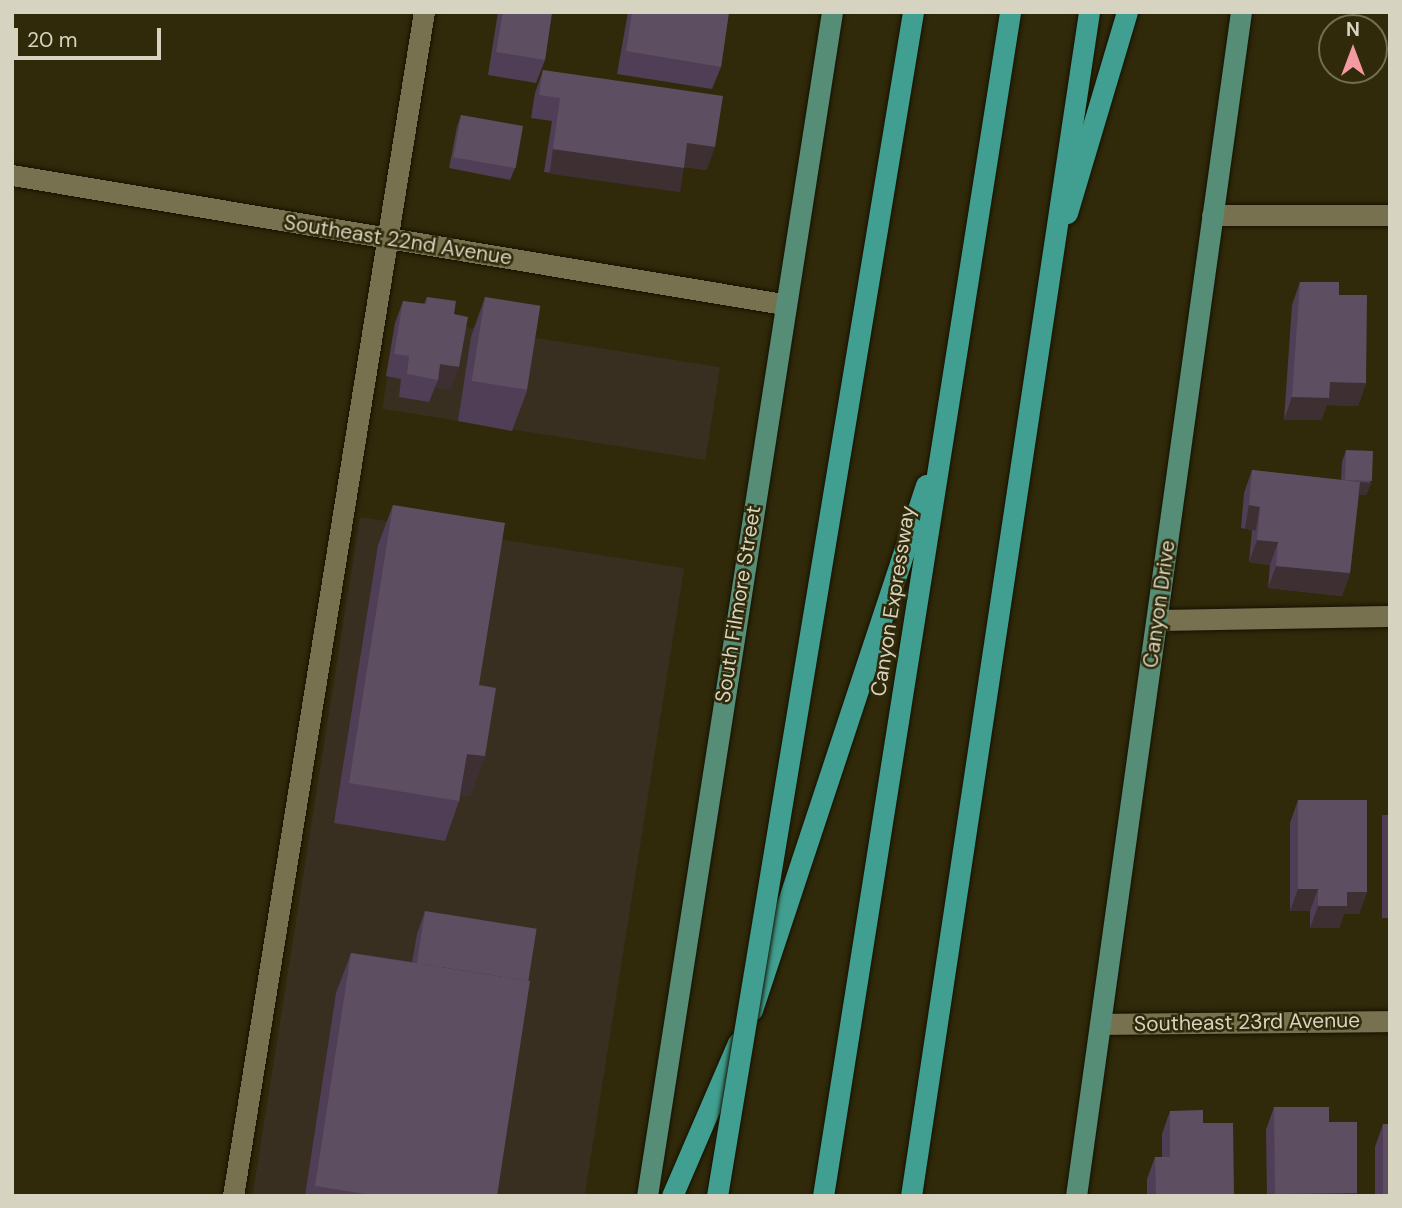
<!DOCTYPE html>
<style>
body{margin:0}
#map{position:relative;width:1402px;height:1208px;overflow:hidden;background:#302a0a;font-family:"DM Sans",sans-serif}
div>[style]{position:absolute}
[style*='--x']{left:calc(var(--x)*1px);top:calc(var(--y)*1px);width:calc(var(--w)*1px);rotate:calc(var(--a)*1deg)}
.commercial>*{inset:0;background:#392f20;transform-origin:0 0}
.roads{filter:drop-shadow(0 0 2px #171200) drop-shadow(0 0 2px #171200)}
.minor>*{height:21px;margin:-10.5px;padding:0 10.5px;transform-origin:10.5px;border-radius:10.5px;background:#777150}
.major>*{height:21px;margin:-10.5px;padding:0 10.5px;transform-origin:10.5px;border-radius:10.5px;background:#568d76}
.highway>*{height:21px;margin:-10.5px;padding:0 10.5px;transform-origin:10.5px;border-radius:10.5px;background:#409f90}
.bridges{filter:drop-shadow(0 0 2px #171200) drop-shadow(0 0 2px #171200)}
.highway-bridge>*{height:21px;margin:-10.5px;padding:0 10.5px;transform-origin:10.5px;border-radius:10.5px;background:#409f90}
.wall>*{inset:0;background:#4f3e55;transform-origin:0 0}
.shaded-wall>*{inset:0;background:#3d2f32;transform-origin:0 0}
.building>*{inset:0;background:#5e4e61;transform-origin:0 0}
span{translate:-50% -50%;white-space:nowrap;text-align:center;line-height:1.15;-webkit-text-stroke:5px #302a0a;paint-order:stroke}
.street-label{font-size:21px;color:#d6d3c1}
.frame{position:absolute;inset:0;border:14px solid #d6d3c1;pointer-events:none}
.north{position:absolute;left:1318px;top:14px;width:70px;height:70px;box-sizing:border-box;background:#302a0a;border:2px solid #726e53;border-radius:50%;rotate:0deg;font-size:19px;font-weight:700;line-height:28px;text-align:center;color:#d6d3c1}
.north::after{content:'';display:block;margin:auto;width:24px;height:32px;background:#f49aa1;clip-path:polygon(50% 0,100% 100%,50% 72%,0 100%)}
.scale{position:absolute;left:14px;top:28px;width:147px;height:32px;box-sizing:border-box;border:4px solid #d6d3c1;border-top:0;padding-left:9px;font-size:21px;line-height:24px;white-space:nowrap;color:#d6d3c1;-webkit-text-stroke:5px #302a0a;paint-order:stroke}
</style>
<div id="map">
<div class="commercial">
<i style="left:397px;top:316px;width:327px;height:94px;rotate:9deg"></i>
<i style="left:360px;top:517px;width:328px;height:688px;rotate:9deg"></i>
</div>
<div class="roads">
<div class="minor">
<i style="--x:12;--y:175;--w:782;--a:9.5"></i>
<i style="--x:1212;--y:215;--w:178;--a:0"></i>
<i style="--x:1157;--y:620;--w:233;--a:-1"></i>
<i style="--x:1104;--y:1024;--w:286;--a:-0.6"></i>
<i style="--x:233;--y:1196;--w:1199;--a:-80.84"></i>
</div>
<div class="major">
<i style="--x:647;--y:1196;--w:1198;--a:-81.12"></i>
<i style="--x:1076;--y:1196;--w:1195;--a:-82.07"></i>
</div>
<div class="highway">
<i style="--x:1067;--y:213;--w:210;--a:-73.4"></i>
<i style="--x:752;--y:1010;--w:553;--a:-71.66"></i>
<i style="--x:672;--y:1196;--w:167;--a:-66.7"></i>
<i style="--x:823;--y:1196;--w:1199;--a:-81.02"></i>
<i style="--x:911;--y:1196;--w:1197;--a:-81.45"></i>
</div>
</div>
<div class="bridges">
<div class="highway-bridge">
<i style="--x:717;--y:1196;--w:1200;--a:-80.6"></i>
</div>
</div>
<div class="wall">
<i style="clip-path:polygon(498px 12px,552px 12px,545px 60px,536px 83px,488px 75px)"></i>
<i style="clip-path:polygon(628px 12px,729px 12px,721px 67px,712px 89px,617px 74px)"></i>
<i style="clip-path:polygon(543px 70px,707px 170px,684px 167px,676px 190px,544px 172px,552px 121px,531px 118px,535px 93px)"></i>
<i style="clip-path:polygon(461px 115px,515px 168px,510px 180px,449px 168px,457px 127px)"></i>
<i style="clip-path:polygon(1300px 282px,1339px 295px,1366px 383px,1358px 406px,1327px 405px,1321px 420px,1284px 420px,1292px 305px)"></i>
<i style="clip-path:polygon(427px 297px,454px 314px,451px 389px,435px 387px,429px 402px,399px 397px,401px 379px,386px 376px,395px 323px,403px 301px,424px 304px)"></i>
<i style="clip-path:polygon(485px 297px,527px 391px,512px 431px,458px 421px,471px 337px)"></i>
<i style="clip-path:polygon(1346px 450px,1371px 483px,1366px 495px,1359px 494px,1350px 573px,1342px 596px,1268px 588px,1270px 565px,1249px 562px,1252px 530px,1241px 528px,1244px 493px,1252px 470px,1341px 480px,1342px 462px)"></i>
<i style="clip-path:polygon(393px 505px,479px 685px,485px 756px,470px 796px,460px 795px,459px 801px,445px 841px,334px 823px,378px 545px)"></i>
<i style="clip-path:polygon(1298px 800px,1367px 892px,1359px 914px,1344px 914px,1339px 928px,1310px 928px,1310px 911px,1290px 911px,1290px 823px)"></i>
<i style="left:1390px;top:815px;width:103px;height:8px;rotate:90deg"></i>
<i style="clip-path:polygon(425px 911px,497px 1196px,305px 1196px,336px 993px,351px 953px,412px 962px,417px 934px)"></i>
<i style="clip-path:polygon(1274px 1107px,1329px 1122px,1357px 1193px,1356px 1196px,1267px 1196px,1266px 1130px)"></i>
<i style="clip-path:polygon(1170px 1111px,1203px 1123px,1234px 1196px,1147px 1196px,1147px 1179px,1155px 1157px,1162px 1157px,1162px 1134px)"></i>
<i style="clip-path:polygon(1383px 1124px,1390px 1196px,1375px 1196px,1375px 1147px)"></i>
</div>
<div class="shaded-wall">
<i style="clip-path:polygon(687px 143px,715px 147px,707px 170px,679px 166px)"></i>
<i style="left:553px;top:149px;width:132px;height:25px;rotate:8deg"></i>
<i style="clip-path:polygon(440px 364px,459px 367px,451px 389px,435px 387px,438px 380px)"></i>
<i style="clip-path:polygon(1330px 382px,1366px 383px,1358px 406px,1327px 405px,1321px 420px,1284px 420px,1292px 397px)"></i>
<i style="clip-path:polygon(1345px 481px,1371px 483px,1366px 495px,1340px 493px)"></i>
<i style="left:1249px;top:505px;width:11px;height:24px;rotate:10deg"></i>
<i style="clip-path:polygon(1257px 540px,1278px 542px,1270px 565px,1249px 562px)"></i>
<i style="clip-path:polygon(1276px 566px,1350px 573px,1342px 596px,1268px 588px)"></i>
<i style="clip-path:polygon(467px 754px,485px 756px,470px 796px,453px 794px)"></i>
<i style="clip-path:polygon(1298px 889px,1318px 889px,1310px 911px,1290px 911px)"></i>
<i style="clip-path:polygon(1347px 892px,1367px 892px,1359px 914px,1344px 914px,1339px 928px,1310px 928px,1318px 906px)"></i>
<i style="clip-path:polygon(1357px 1193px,1356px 1196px,1274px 1196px,1275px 1194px)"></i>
</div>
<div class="building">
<i style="clip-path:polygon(503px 12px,552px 12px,545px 60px,496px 52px)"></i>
<i style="clip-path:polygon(632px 12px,729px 12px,721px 67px,626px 51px)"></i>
<i style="clip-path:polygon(543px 70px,723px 96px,715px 147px,687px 143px,684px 168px,553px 149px,560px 98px,539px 95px)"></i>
<i style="left:461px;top:115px;width:63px;height:43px;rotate:10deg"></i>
<i style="clip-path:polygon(1300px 282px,1339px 282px,1339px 295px,1367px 295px,1366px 383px,1330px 382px,1329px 398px,1292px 397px)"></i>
<i style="clip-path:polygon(427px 297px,456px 301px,454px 314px,468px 317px,459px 367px,440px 364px,438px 380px,407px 374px,409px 356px,394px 354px,403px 301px,426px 304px)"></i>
<i style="left:485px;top:297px;width:56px;height:85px;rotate:9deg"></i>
<i style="left:1346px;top:450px;width:27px;height:30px;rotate:2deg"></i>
<i style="clip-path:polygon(1252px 470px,1360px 482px,1350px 573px,1276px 566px,1278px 542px,1257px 540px,1260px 507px,1249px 505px)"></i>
<i style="clip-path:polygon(393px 505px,505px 523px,479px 685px,496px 688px,485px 756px,467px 754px,459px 801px,349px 783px)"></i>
<i style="clip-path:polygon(1298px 800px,1367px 800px,1367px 892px,1347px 892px,1347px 906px,1318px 906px,1318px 889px,1298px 889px)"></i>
<i style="left:425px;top:911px;width:113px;height:53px;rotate:9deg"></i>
<i style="clip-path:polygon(351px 953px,530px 981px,497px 1196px,378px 1196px,315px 1186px)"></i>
<i style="clip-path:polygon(1274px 1107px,1329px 1107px,1329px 1122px,1357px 1122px,1357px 1193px,1275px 1194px)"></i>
<i style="clip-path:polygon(1203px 1110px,1203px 1123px,1233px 1123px,1234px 1196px,1156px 1196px,1155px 1157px,1170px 1157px,1170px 1111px)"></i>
<i style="left:1383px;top:1124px;width:7px;height:72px"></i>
</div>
<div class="street-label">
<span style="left:398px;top:240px;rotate:9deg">Southeast 22nd Avenue</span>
<span style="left:893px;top:601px;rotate:-81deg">Canyon Expressway</span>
<span style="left:738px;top:604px;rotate:-81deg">South Filmore Street</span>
<span style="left:1159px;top:604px;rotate:-82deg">Canyon Drive</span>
<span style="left:1247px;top:1022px;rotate:-1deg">Southeast 23rd Avenue</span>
</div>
<div class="frame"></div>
<div class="north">N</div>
<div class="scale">20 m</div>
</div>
